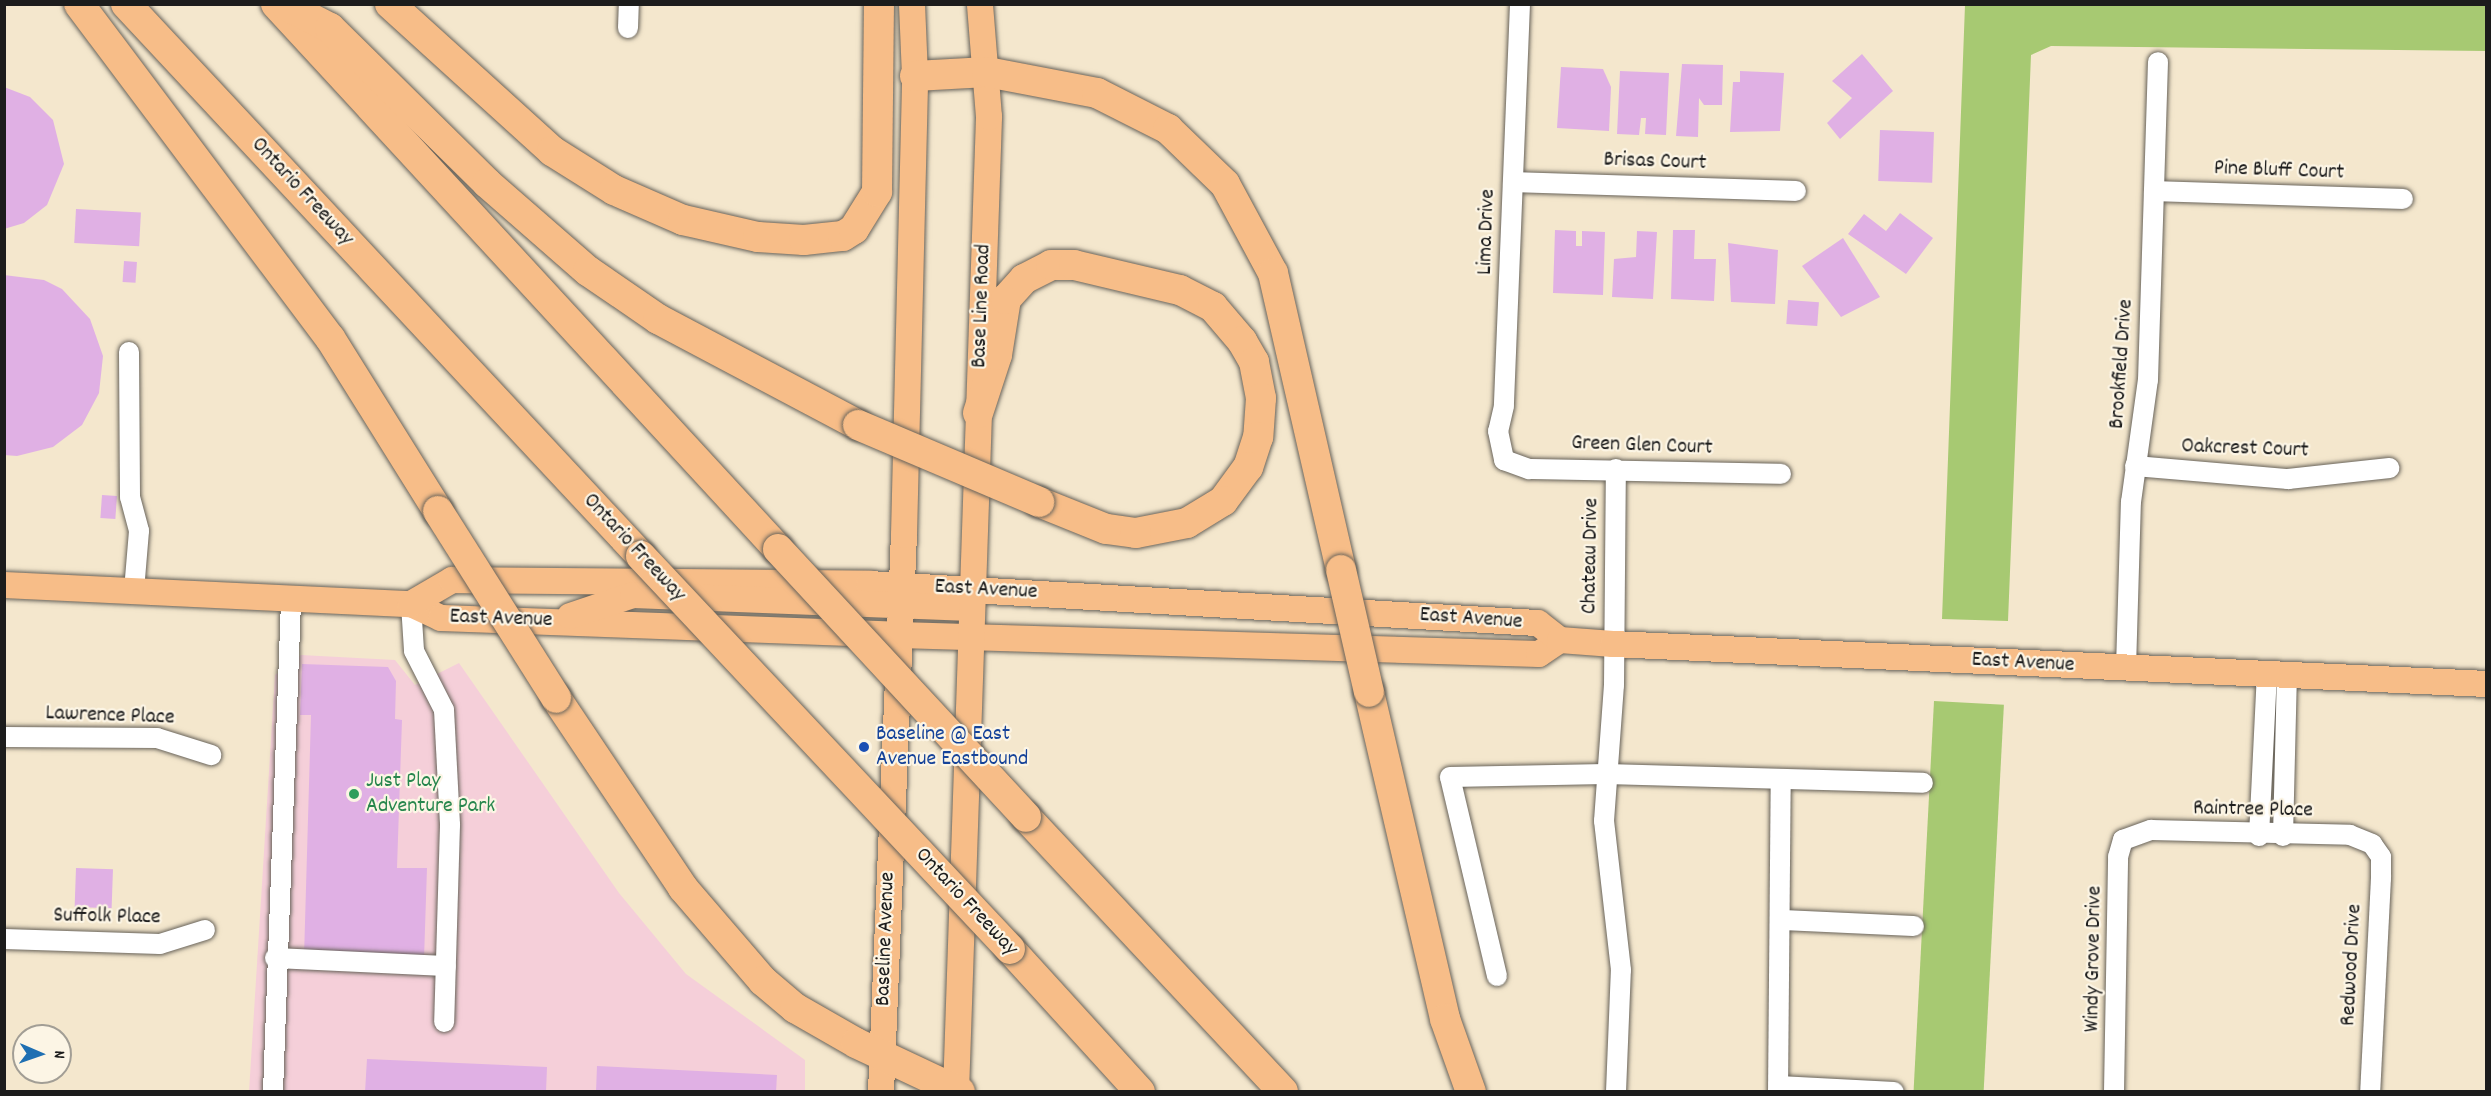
<!DOCTYPE html>
<style>
body{margin:0}
#map{position:relative;width:2491px;height:1096px;overflow:hidden;background:#f4e7cd;font-family:Dekko,sans-serif}
div>[style]{position:absolute}
[style*='--x']{left:calc(var(--x)*1px);top:calc(var(--y)*1px);width:calc(var(--w)*1px);rotate:calc(var(--a)*1deg)}
.built>*{inset:0;background:#f5cfd9}
.green>*{inset:0;background:#a7c972;transform-origin:0 0}
.building>*{inset:0;background:#e0b0e4;transform-origin:0 0}
.roads{filter:drop-shadow(0 0 2px #68635a) drop-shadow(0 0 2px #68635a)}
.minor>*{height:20px;margin:-10px;padding:0 10px;transform-origin:10px;border-radius:10px;background:#fff}
.major>*{height:26px;margin:-13px;padding:0 13px;transform-origin:13px;border-radius:13px;background:#f7bd88}
.highway>*{height:30px;margin:-15px;padding:0 15px;transform-origin:15px;border-radius:15px;background:#f7bd88}
.bridges{filter:drop-shadow(0 0 2px #68635a) drop-shadow(0 0 2px #68635a)}
.highway-bridge>*{height:30px;margin:-15px;padding:0 15px;transform-origin:15px;border-radius:15px;background:#f7bd88}
.dots>*{width:16px;height:16px;translate:-50% -50%;box-sizing:border-box;border:3px solid #fcf5e5;border-radius:50%}
span{translate:-50% -50%;white-space:nowrap;text-align:center;line-height:1.15;-webkit-text-stroke:4.5px #fcf5e5;paint-order:stroke}
.street-label{font-size:22px;color:#1c1c1c}
.transit-label{font-size:22px;color:#164399}
.left{translate:0 -50%;text-align:left}
.leisure-label{font-size:22px;color:#27864d}
.frame{position:absolute;inset:0;border:6px solid #1c1c1c;pointer-events:none}
.north{position:absolute;left:12px;top:1024px;width:60px;height:60px;box-sizing:border-box;background:#fcf5e5;border:2px solid #a29e95;border-radius:50%;rotate:92deg;font-size:16px;font-weight:700;line-height:24px;text-align:center;color:#1c1c1c}
.north::after{content:'';display:block;margin:auto;width:21px;height:27px;background:#1f6fb2;clip-path:polygon(50% 0,100% 100%,50% 72%,0 100%)}
</style>
<div id="map">
<div class="built">
<i style="clip-path:polygon(301px 655px,395px 660px,415px 685px,459px 663px,619px 893px,686px 974px,805px 1060px,805px 1091px,249px 1092px,275px 675px)"></i>
</div>
<div class="green">
<i style="clip-path:polygon(1965px 5px,2486px 5px,2486px 51px,2051px 46px,2031px 55px,2008px 621px,1942px 619px)"></i>
<i style="left:1934px;top:701px;width:70px;height:391px;rotate:3deg"></i>
</div>
<div class="building">
<i style="clip-path:polygon(1862px 54px,1893px 91px,1840px 139px,1827px 123px,1852px 98px,1832px 81px)"></i>
<i style="clip-path:polygon(1682px 64px,1723px 65px,1722px 105px,1704px 105px,1699px 98px,1698px 137px,1676px 136px)"></i>
<i style="clip-path:polygon(1561px 67px,1603px 69px,1611px 87px,1609px 131px,1557px 128px)"></i>
<i style="clip-path:polygon(1620px 71px,1669px 73px,1666px 135px,1645px 134px,1646px 118px,1641px 118px,1639px 135px,1617px 134px)"></i>
<i style="clip-path:polygon(1740px 71px,1784px 73px,1780px 131px,1730px 132px,1733px 82px,1740px 82px)"></i>
<i style="clip-path:polygon(4px 87px,30px 97px,53px 120px,64px 164px,47px 205px,24px 223px,4px 229px)"></i>
<i style="left:1880px;top:130px;width:54px;height:51px;rotate:2deg"></i>
<i style="left:76px;top:209px;width:65px;height:34px;rotate:3deg"></i>
<i style="clip-path:polygon(1900px 213px,1933px 238px,1906px 274px,1848px 234px,1864px 214px,1886px 231px)"></i>
<i style="clip-path:polygon(1555px 230px,1576px 231px,1576px 246px,1582px 246px,1582px 231px,1605px 232px,1603px 295px,1553px 293px)"></i>
<i style="clip-path:polygon(1673px 230px,1695px 230px,1694px 259px,1716px 259px,1714px 301px,1671px 299px)"></i>
<i style="clip-path:polygon(1637px 231px,1657px 232px,1653px 299px,1612px 297px,1614px 259px,1636px 257px)"></i>
<i style="clip-path:polygon(1843px 238px,1880px 297px,1841px 317px,1802px 266px)"></i>
<i style="clip-path:polygon(1728px 243px,1778px 250px,1775px 304px,1731px 302px)"></i>
<i style="left:124px;top:261px;width:13px;height:21px;rotate:4deg"></i>
<i style="clip-path:polygon(4px 275px,44px 280px,62px 289px,90px 319px,103px 356px,99px 393px,82px 425px,53px 447px,17px 456px,4px 455px)"></i>
<i style="left:1788px;top:300px;width:31px;height:24px;rotate:4deg"></i>
<i style="left:102px;top:495px;width:15px;height:23px;rotate:4deg"></i>
<i style="clip-path:polygon(302px 664px,388px 667px,396px 681px,395px 719px,402px 720px,397px 868px,427px 868px,424px 959px,304px 957px,311px 715px,300px 715px)"></i>
<i style="left:76px;top:868px;width:37px;height:39px;rotate:2deg"></i>
<i style="clip-path:polygon(367px 1059px,547px 1067px,546px 1092px,365px 1092px)"></i>
<i style="clip-path:polygon(597px 1066px,777px 1075px,776px 1092px,596px 1092px)"></i>
</div>
<div class="roads">
<div class="minor">
<i style="--x:1520;--y:4;--w:402;--a:92.3"></i>
<i style="--x:1504;--y:406;--w:26;--a:103"></i>
<i style="--x:1498;--y:431;--w:30;--a:78"></i>
<i style="--x:1504;--y:460;--w:27;--a:20"></i>
<i style="--x:1529;--y:469;--w:252;--a:1.1"></i>
<i style="--x:628;--y:28;--w:24;--a:-88"></i>
<i style="--x:1513;--y:182;--w:283;--a:1.8"></i>
<i style="--x:2154;--y:191;--w:249;--a:1.8"></i>
<i style="--x:129;--y:352;--w:145;--a:89.6"></i>
<i style="--x:130;--y:497;--w:35;--a:75"></i>
<i style="--x:139;--y:531;--w:60;--a:94.8"></i>
<i style="--x:2135;--y:466;--w:154;--a:4.9"></i>
<i style="--x:2288;--y:479;--w:102;--a:-6.2"></i>
<i style="--x:411;--y:604;--w:47;--a:86.3"></i>
<i style="--x:414;--y:651;--w:66;--a:63"></i>
<i style="--x:444;--y:710;--w:115;--a:87"></i>
<i style="--x:450;--y:825;--w:197;--a:91.7"></i>
<i style="--x:2126;--y:668;--w:166;--a:-88.3"></i>
<i style="--x:2131;--y:502;--w:123;--a:-82.1"></i>
<i style="--x:2148;--y:380;--w:318;--a:-88.2"></i>
<i style="--x:4;--y:737;--w:153;--a:0.4"></i>
<i style="--x:157;--y:738;--w:57;--a:17.5"></i>
<i style="--x:2259;--y:836;--w:163;--a:-87.2"></i>
<i style="--x:2283;--y:836;--w:163;--a:-88.6"></i>
<i style="--x:1782;--y:920;--w:132;--a:2.6"></i>
<i style="--x:4;--y:939;--w:156;--a:1.8"></i>
<i style="--x:160;--y:944;--w:47;--a:-17.3"></i>
<i style="--x:275;--y:958;--w:171;--a:2.7"></i>
<i style="--x:1497;--y:976;--w:204;--a:-103.3"></i>
<i style="--x:1450;--y:777;--w:156;--a:-1.1"></i>
<i style="--x:1606;--y:774;--w:317;--a:1.6"></i>
<i style="--x:1779;--y:1086;--w:115;--a:3"></i>
<i style="--x:273;--y:1092;--w:495;--a:-87.9"></i>
<i style="--x:1616;--y:1092;--w:122;--a:-87.7"></i>
<i style="--x:1621;--y:970;--w:150;--a:-96.5"></i>
<i style="--x:1604;--y:821;--w:136;--a:-85.8"></i>
<i style="--x:1614;--y:685;--w:216;--a:-89.5"></i>
<i style="--x:1778;--y:1092;--w:313;--a:-89.5"></i>
<i style="--x:2114;--y:1092;--w:235;--a:-89"></i>
<i style="--x:2118;--y:857;--w:18;--a:-74"></i>
<i style="--x:2123;--y:840;--w:30;--a:-20"></i>
<i style="--x:2151;--y:830;--w:199;--a:1.4"></i>
<i style="--x:2350;--y:835;--w:24;--a:22"></i>
<i style="--x:2372;--y:844;--w:16;--a:55"></i>
<i style="--x:2381;--y:857;--w:21;--a:90"></i>
<i style="--x:2381;--y:878;--w:214;--a:92.9"></i>
</div>
<div class="major">
<i style="--x:4;--y:585;--w:407;--a:2.7"></i>
<i style="--x:411;--y:604;--w:33;--a:25"></i>
<i style="--x:441;--y:618;--w:458;--a:2.1"></i>
<i style="--x:899;--y:635;--w:640;--a:1.7"></i>
<i style="--x:1539;--y:654;--w:25;--a:-34"></i>
<i style="--x:411;--y:604;--w:48;--a:-30.3"></i>
<i style="--x:452;--y:580;--w:417;--a:0.5"></i>
<i style="--x:869;--y:584;--w:670;--a:3.34"></i>
<i style="--x:1538;--y:623;--w:28;--a:38"></i>
<i style="--x:1560;--y:640;--w:53;--a:4.3"></i>
<i style="--x:1613;--y:644;--w:874;--a:2.62"></i>
<i style="--x:570;--y:616;--w:66;--a:-18.4"></i>
<i style="--x:633;--y:595;--w:338;--a:2.2"></i>
<i style="--x:881;--y:1092;--w:557;--a:-87.64"></i>
<i style="--x:904;--y:535;--w:459;--a:-88.6"></i>
<i style="--x:915;--y:76;--w:72;--a:-92.4"></i>
<i style="--x:956;--y:1092;--w:976;--a:-88.06"></i>
<i style="--x:989;--y:117;--w:113;--a:-94.6"></i>
</div>
<div class="highway">
<i style="--x:79;--y:4;--w:418;--a:53.1"></i>
<i style="--x:330;--y:338;--w:204;--a:58"></i>
<i style="--x:126;--y:4;--w:755;--a:46.99"></i>
<i style="--x:276;--y:4;--w:741;--a:47.35"></i>
<i style="--x:390;--y:4;--w:219;--a:42.2"></i>
<i style="--x:552;--y:151;--w:73;--a:32.2"></i>
<i style="--x:614;--y:190;--w:75;--a:23.5"></i>
<i style="--x:683;--y:220;--w:77;--a:12.8"></i>
<i style="--x:758;--y:237;--w:46;--a:3.7"></i>
<i style="--x:804;--y:240;--w:39;--a:-6"></i>
<i style="--x:843;--y:236;--w:13;--a:-32"></i>
<i style="--x:854;--y:229;--w:44;--a:-58.1"></i>
<i style="--x:877;--y:192;--w:188;--a:-89.4"></i>
<i style="--x:287;--y:6;--w:48;--a:27.1"></i>
<i style="--x:330;--y:28;--w:221;--a:44.6"></i>
<i style="--x:487;--y:183;--w:134;--a:41.1"></i>
<i style="--x:588;--y:271;--w:85;--a:34.4"></i>
<i style="--x:658;--y:319;--w:226;--a:27.9"></i>
<i style="--x:915;--y:76;--w:72;--a:-3.2"></i>
<i style="--x:987;--y:72;--w:112;--a:10.8"></i>
<i style="--x:1097;--y:93;--w:80;--a:26.9"></i>
<i style="--x:1168;--y:129;--w:79;--a:44"></i>
<i style="--x:1225;--y:184;--w:101;--a:61.7"></i>
<i style="--x:1273;--y:273;--w:305;--a:77.1"></i>
<i style="--x:978;--y:413;--w:61;--a:-71.9"></i>
<i style="--x:997;--y:355;--w:57;--a:-80.9"></i>
<i style="--x:1006;--y:299;--w:27;--a:-48"></i>
<i style="--x:1024;--y:279;--w:30;--a:-27"></i>
<i style="--x:1051;--y:265;--w:23;--a:0"></i>
<i style="--x:1074;--y:265;--w:109;--a:13.3"></i>
<i style="--x:1180;--y:290;--w:37;--a:27"></i>
<i style="--x:1213;--y:307;--w:45;--a:49.5"></i>
<i style="--x:1242;--y:341;--w:24;--a:60"></i>
<i style="--x:1254;--y:362;--w:37;--a:79"></i>
<i style="--x:1261;--y:398;--w:39;--a:94"></i>
<i style="--x:1258;--y:437;--w:32;--a:108"></i>
<i style="--x:1248;--y:467;--w:42;--a:126.3"></i>
<i style="--x:1223;--y:501;--w:42;--a:148.6"></i>
<i style="--x:1187;--y:523;--w:52;--a:168.9"></i>
<i style="--x:1136;--y:533;--w:30;--a:-172"></i>
<i style="--x:1106;--y:529;--w:72;--a:-158.1"></i>
<i style="--x:1369;--y:692;--w:336;--a:76.9"></i>
<i style="--x:1445;--y:1019;--w:77;--a:70.4"></i>
<i style="--x:556;--y:698;--w:229;--a:56.2"></i>
<i style="--x:683;--y:888;--w:123;--a:49.3"></i>
<i style="--x:763;--y:981;--w:42;--a:40.2"></i>
<i style="--x:795;--y:1008;--w:70;--a:29.8"></i>
<i style="--x:856;--y:1043;--w:115;--a:25.2"></i>
<i style="--x:1026;--y:817;--w:376;--a:46.9"></i>
<i style="--x:1010;--y:949;--w:193;--a:47.7"></i>
</div>
</div>
<div class="bridges">
<div class="highway-bridge">
<i style="--x:858;--y:425;--w:197;--a:23"></i>
<i style="--x:438;--y:511;--w:221;--a:57.7"></i>
<i style="--x:778;--y:549;--w:365;--a:47.2"></i>
<i style="--x:641;--y:556;--w:539;--a:46.8"></i>
<i style="--x:1341;--y:570;--w:125;--a:77.1"></i>
</div>
</div>
<div class="dots">
<i style="left:864px;top:747px;background:#1a4fb4"></i>
<i style="left:354px;top:794px;background:#2e9e5b"></i>
</div>
<div class="street-label">
<span style="left:1655px;top:162px;rotate:2deg">Brisas Court</span>
<span style="left:2279px;top:171px;rotate:2deg">Pine Bluff Court</span>
<span style="left:302px;top:192px;rotate:47deg">Ontario Freeway</span>
<span style="left:1487px;top:232px;rotate:-88deg">Lima Drive</span>
<span style="left:982px;top:306px;rotate:-88deg">Base Line Road</span>
<span style="left:2122px;top:364px;rotate:-86deg">Brookfield Drive</span>
<span style="left:1642px;top:446px;rotate:2deg">Green Glen Court</span>
<span style="left:2245px;top:449px;rotate:2deg">Oakcrest Court</span>
<span style="left:634px;top:548px;rotate:47deg">Ontario Freeway</span>
<span style="left:1591px;top:556px;rotate:-89deg">Chateau Drive</span>
<span style="left:986px;top:590px;rotate:3deg">East Avenue</span>
<span style="left:501px;top:619px;rotate:2deg">East Avenue</span>
<span style="left:1471px;top:619px;rotate:4deg">East Avenue</span>
<span style="left:2023px;top:663px;rotate:3deg">East Avenue</span>
<span style="left:110px;top:716px;rotate:2deg">Lawrence Place</span>
<span style="left:2253px;top:810px;rotate:1deg">Raintree Place</span>
<span style="left:966px;top:902px;rotate:47deg">Ontario Freeway</span>
<span style="left:107px;top:917px;rotate:1deg">Suffolk Place</span>
<span style="left:886px;top:939px;rotate:-88deg">Baseline Avenue</span>
<span style="left:2094px;top:959px;rotate:-89deg">Windy Grove Drive</span>
<span style="left:2352px;top:965px;rotate:-87deg">Redwood Drive</span>
</div>
<div class="transit-label">
<span class="left" style="left:876px;top:747px">Baseline @ East<br>Avenue Eastbound</span>
</div>
<div class="leisure-label">
<span class="left" style="left:366px;top:794px">Just Play<br>Adventure Park</span>
</div>
<div class="frame"></div>
<div class="north">N</div>
</div>
